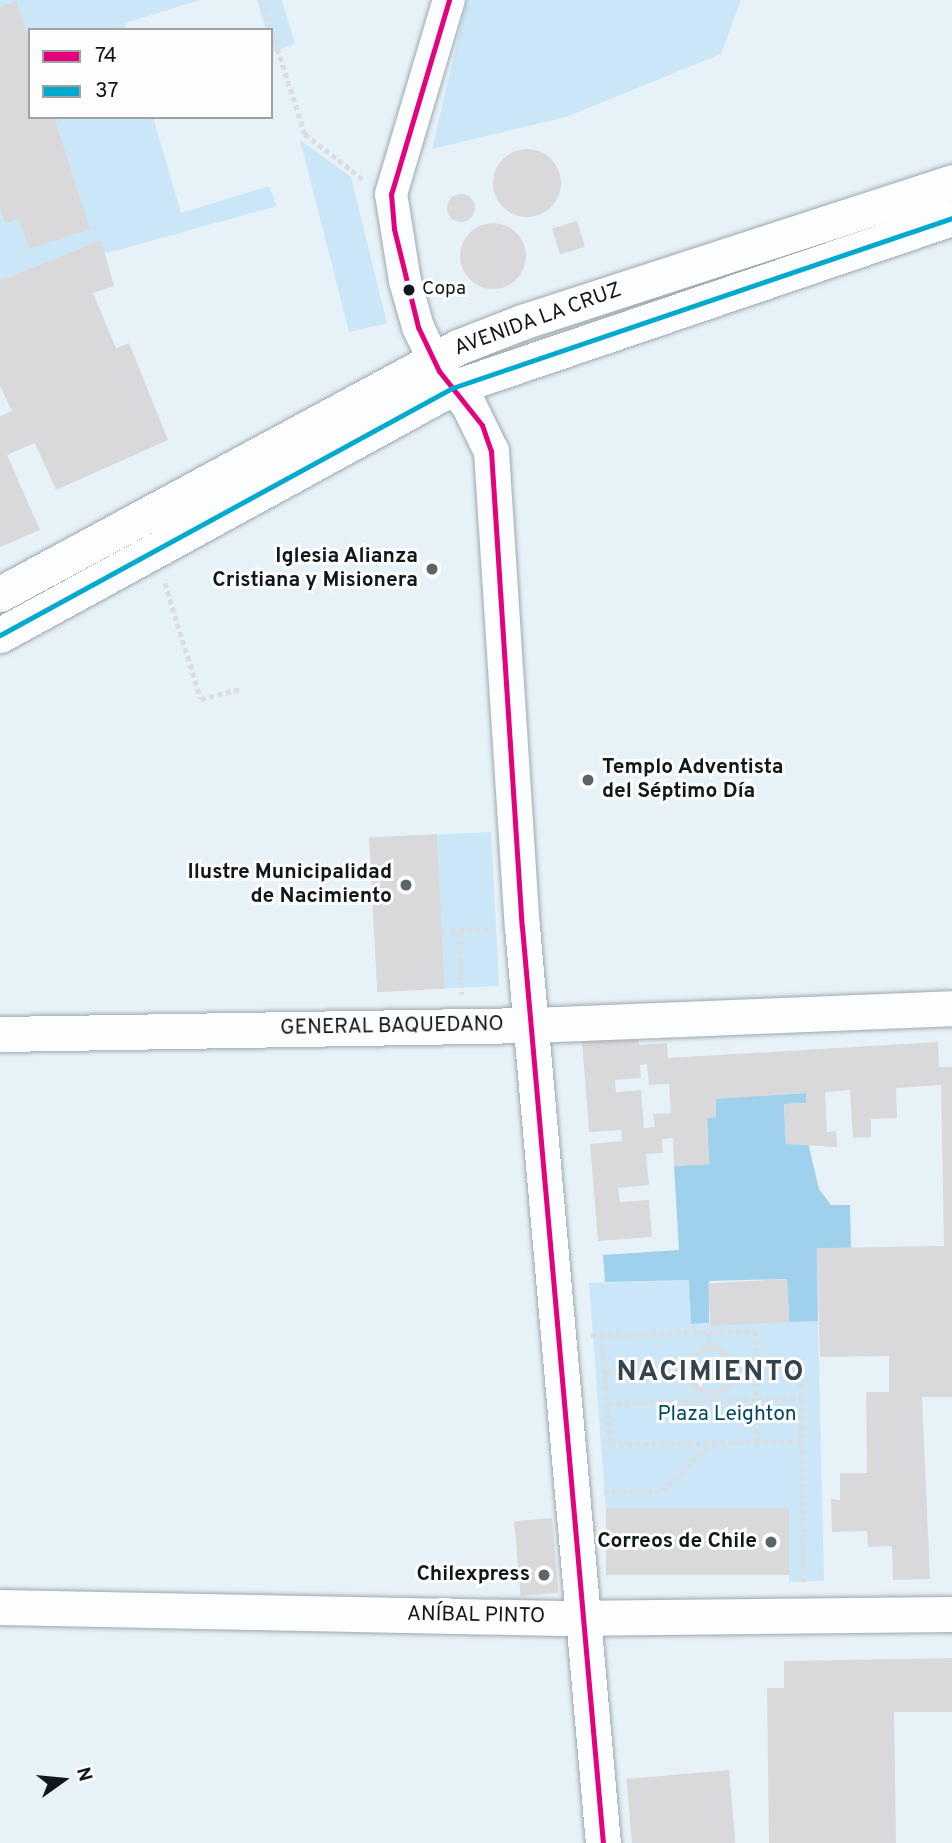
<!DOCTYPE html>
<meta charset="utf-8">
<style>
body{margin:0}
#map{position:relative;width:952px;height:1843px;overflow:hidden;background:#e7f2f8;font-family:Overpass,sans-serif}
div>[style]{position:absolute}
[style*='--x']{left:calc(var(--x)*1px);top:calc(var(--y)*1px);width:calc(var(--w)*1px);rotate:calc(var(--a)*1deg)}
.green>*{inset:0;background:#cae6f7;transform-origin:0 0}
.forest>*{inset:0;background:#a0d1ec}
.building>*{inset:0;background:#d9d9dc;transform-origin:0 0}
.round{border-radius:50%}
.path>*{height:4.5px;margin-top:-2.25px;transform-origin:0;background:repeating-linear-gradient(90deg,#dadee0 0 5px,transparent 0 8.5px)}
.path>.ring{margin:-2.25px;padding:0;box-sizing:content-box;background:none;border:4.5px solid #dadee0;border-radius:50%}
.roads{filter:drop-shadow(0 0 2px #9ea7ac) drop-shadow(0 0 2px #9ea7ac)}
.tertiary>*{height:32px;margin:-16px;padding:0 16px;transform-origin:16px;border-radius:16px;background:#fbfdfe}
.secondary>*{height:35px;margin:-17.5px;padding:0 17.5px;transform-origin:17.5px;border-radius:17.5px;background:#fbfdfe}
.bus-1>*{height:5px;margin:-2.5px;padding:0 2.5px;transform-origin:2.5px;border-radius:2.5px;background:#e5007d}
.bus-2>*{height:5px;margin:-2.5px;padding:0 2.5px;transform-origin:2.5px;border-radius:2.5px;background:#00a9ce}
.dots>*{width:19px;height:19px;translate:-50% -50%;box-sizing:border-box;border:4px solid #fdfdfd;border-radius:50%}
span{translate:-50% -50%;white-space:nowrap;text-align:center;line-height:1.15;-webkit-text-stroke:6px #fdfdfd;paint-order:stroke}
.bus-label{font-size:19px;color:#11181c}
.left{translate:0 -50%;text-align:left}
.street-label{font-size:21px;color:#11181c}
.poi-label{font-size:21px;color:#11181c;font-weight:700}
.right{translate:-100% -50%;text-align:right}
.park-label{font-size:21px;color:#014866}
.district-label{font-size:28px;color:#34434d;font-weight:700;letter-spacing:2px}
.legend{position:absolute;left:28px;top:28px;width:245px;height:91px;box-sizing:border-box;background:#fdfdfd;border:2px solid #9fa1a3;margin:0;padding:9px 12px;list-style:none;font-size:21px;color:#11181c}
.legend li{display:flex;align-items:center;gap:14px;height:35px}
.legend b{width:35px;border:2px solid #9fa1a3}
.north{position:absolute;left:28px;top:1745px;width:70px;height:70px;-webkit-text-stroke:5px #fdfdfd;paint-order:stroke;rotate:75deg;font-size:19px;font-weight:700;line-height:28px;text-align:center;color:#11181c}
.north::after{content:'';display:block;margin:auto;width:24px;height:32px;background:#11181c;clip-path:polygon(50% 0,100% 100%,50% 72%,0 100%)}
</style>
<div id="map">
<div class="green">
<i style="clip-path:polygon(0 0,200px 0,125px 23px,126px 30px,30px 30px,30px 117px,153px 117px,181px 213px,269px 186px,277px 206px,104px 254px,101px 240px,0 281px)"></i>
<i style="clip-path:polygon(257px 0,282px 0,295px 44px,273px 52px,271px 30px,266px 30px)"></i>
<i style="clip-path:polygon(467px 0,741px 0,721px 54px,566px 117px,432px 149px)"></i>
<i style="clip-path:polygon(300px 140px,351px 177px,387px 323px,349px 332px)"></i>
<i style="left:491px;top:832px;width:154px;height:54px;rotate:87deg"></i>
<i style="clip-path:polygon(690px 1280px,691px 1324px,818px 1321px,824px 1581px,789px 1582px,789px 1508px,606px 1509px,589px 1283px)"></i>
</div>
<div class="forest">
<i style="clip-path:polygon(806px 1093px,806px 1103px,784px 1104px,786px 1144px,808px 1143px,819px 1189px,831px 1205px,850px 1205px,851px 1248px,817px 1249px,818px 1321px,789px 1322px,787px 1279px,709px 1281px,709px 1323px,691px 1324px,689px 1280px,605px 1282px,603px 1255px,679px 1250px,674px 1166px,709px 1164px,707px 1118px,716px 1117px,716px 1098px)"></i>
</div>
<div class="building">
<i style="clip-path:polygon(16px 1px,30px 42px,30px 117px,54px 117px,90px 229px,29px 249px,19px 219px,5px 223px,0 208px,0 7px)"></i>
<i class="round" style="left:493px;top:149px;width:68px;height:68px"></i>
<i class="round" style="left:447px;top:194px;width:28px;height:28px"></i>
<i style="left:577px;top:221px;width:27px;height:26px;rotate:73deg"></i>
<i class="round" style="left:460px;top:223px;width:66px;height:66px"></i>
<i style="clip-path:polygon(101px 240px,114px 286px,93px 293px,116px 348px,129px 343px,168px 440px,56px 490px,35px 443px,7px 455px,40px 530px,0 547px,0 416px,12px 411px,0 386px,0 281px)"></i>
<i style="left:437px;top:834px;width:155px;height:68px;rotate:87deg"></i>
<i style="clip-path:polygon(evenodd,638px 1040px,639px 1045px,667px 1043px,668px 1058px,938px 1042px,939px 1067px,952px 1067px,952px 1397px,922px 1397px,930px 1579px,893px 1580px,892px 1546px,868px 1547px,867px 1531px,832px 1532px,831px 1499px,840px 1500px,840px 1473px,867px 1473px,866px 1392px,889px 1392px,889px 1356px,820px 1357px,817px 1248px,944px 1246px,941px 1085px,896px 1088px,897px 1118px,871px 1119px,871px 1137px,853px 1138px,850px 1090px,825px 1092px,827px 1132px,836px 1131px,837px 1147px,786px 1144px,784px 1104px,806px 1103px,806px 1093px,716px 1099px,716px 1117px,707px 1118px,709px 1164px,674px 1166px,673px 1138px,662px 1139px,663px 1153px,646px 1154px,649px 1185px,618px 1188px,620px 1202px,649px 1200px,652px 1237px,598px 1241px,590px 1144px,622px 1141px,621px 1130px,589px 1132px,582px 1041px,638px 1040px,647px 1064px,649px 1085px,669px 1084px,671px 1113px,653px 1114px,655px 1127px,644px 1128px,641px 1090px,616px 1092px,615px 1080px,641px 1078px,640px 1065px,647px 1064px)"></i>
<i style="left:787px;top:1279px;width:43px;height:79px;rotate:87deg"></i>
<i style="left:789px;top:1508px;width:67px;height:183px;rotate:90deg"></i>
<i style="left:552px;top:1518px;width:75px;height:38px;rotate:85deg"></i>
<i style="clip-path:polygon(952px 1658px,952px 1712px,894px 1712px,896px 1843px,769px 1843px,767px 1688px,784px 1688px,784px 1661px)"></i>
<i style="left:729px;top:1770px;width:73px;height:103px;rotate:85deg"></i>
</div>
<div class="path">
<i style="--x:262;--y:0;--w:141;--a:72.2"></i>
<i style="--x:305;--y:134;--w:75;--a:37.9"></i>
<i style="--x:165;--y:583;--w:121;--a:72.8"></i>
<i style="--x:201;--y:699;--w:40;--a:-14.4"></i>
<i style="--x:442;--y:932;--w:48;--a:-3.6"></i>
<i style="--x:460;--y:932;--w:62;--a:88.2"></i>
<i style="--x:709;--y:1332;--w:17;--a:87"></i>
<i style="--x:591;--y:1335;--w:165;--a:-1.4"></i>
<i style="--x:756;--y:1331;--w:69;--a:89.2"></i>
<i style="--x:757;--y:1400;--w:150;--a:178.5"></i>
<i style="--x:607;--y:1404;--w:41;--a:85.8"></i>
<i style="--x:610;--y:1445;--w:192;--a:-1.2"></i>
<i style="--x:602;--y:1335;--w:69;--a:85.9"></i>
<i class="ring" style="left:689px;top:1348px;width:41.5px;height:41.5px"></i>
<i style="--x:734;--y:1369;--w:66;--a:-1.7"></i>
<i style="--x:800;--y:1367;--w:32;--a:88"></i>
<i style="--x:604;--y:1374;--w:86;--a:-2"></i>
<i style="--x:758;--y:1442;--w:42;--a:-91.4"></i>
<i style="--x:757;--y:1400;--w:44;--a:-1.3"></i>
<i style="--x:801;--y:1399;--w:183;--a:89.1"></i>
<i style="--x:604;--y:1492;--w:58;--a:-1"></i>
<i style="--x:662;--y:1491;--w:66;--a:-45"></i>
</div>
<div class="roads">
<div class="tertiary">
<i style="--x:439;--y:371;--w:49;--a:-115.5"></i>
<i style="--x:418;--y:327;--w:48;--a:-105.8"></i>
<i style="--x:405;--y:281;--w:88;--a:-99.1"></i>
<i style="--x:391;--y:194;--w:202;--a:-73.4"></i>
</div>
<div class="secondary">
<i style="--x:439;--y:371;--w:44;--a:48.7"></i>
<i style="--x:468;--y:404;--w:52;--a:63.9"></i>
<i style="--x:491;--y:451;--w:477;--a:86.3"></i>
<i style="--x:522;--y:927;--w:920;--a:84.95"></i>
<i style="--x:0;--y:594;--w:520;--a:-28.34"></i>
<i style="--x:458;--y:347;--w:69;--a:-21.3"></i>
<i style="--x:522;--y:322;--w:452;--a:-18"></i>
<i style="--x:0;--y:635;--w:515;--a:-28.65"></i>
<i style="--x:452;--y:388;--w:528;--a:-18.78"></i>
<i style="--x:0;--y:1034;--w:531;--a:-0.97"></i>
<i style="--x:531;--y:1025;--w:421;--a:-2.3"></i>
<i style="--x:0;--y:1607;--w:561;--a:1.12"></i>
<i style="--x:561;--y:1618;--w:391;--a:-0.6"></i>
</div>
</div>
<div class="bus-1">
<i style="--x:449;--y:0;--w:202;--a:106.6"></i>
<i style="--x:391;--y:194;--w:35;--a:85"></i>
<i style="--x:394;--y:229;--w:101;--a:76.2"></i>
<i style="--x:418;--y:327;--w:49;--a:64.5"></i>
<i style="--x:439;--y:371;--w:69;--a:51.5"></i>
<i style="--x:482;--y:425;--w:28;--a:71"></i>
<i style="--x:491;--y:451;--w:477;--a:86.3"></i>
<i style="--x:522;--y:927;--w:920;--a:84.95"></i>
</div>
<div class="bus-2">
<i style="--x:0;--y:635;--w:515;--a:-28.65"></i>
<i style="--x:452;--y:388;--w:528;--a:-18.78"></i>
</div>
<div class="dots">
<i style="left:409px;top:290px;background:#11181c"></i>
<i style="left:432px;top:569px;background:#5c6469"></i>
<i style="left:588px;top:780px;background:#5c6469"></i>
<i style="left:406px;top:885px;background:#5c6469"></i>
<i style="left:771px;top:1542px;background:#5c6469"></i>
<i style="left:544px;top:1575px;background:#5c6469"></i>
</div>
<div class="bus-label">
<span class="left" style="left:422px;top:290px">Copa</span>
</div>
<div class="street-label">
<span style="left:538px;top:320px;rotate:-20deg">AVENIDA LA CRUZ</span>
<span style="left:392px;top:1027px;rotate:-1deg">GENERAL BAQUEDANO</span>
<span style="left:476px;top:1616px;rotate:1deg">ANÍBAL PINTO</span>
</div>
<div class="poi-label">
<span class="right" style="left:418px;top:569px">Iglesia Alianza<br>Cristiana y Misionera</span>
<span class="left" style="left:602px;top:780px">Templo Adventista<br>del Séptimo Día</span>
<span class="right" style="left:392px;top:885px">Ilustre Municipalidad<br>de Nacimiento</span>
<span class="right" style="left:757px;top:1542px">Correos de Chile</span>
<span class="right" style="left:530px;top:1575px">Chilexpress</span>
</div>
<div class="park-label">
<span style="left:727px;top:1415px">Plaza Leighton</span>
</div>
<div class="district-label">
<span style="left:711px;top:1373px">NACIMIENTO</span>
</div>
<ul class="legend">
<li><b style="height:9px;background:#e5007d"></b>74</li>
<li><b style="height:9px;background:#00a9ce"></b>37</li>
</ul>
<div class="north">N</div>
</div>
